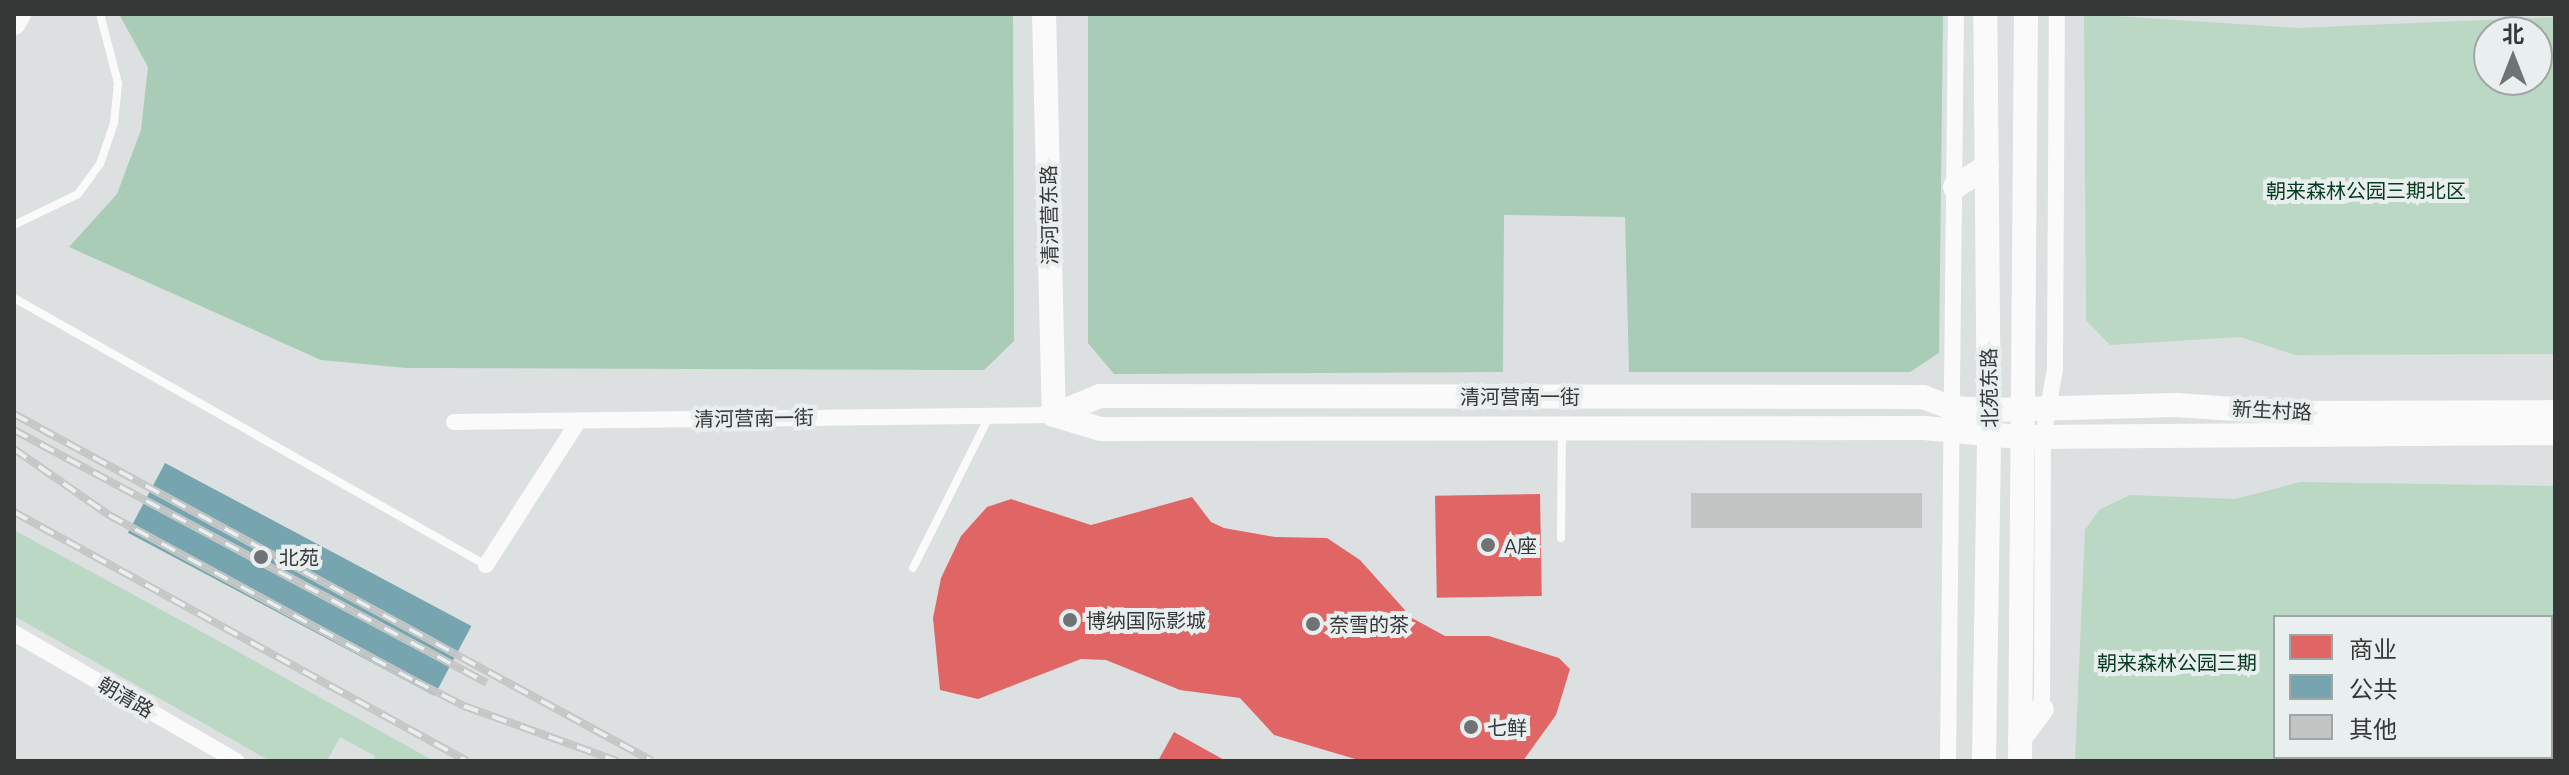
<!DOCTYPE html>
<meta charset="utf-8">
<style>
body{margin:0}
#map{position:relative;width:2569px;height:775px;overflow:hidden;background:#dde0e0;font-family:Ubuntu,"Noto Sans SC",sans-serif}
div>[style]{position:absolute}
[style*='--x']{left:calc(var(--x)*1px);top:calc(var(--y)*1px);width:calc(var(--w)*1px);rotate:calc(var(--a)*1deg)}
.green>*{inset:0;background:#bad8c4}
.forest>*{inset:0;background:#a8ccb5}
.shops>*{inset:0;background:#e06666;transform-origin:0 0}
.public>*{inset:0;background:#76a5af;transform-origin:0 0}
.building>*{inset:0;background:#c3c5c5;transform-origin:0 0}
.lane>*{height:8px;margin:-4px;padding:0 4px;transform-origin:4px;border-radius:4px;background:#fafafa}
.street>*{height:16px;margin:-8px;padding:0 8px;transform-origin:8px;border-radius:8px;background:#fafafa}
.secondary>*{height:24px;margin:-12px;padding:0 12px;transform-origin:12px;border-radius:12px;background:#fafafa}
.rail>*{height:8px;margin-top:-4px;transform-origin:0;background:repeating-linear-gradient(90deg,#e9eeef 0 15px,#c5c6c6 0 30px);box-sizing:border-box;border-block:2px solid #c5c6c6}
.dots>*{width:22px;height:22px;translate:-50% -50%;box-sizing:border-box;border:4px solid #e9eeef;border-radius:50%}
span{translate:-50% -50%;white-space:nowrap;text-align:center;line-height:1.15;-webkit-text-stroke:8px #e9eeef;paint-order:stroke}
.park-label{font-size:20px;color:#073b1f}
.street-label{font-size:20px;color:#363838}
.poi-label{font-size:20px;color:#363838}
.left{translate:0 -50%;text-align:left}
.frame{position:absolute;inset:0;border:16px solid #363838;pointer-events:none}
.legend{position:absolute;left:2273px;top:615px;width:280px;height:144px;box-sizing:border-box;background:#e9eeef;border:2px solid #a1a5a6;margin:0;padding:10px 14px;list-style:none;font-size:24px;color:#363838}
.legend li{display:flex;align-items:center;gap:16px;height:40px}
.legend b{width:40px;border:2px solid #a1a5a6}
.north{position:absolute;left:2473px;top:16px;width:80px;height:80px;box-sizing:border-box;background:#e9eeef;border:2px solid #a1a5a6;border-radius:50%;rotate:0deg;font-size:22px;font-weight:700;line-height:32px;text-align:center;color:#363838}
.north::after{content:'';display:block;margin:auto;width:28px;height:36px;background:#707373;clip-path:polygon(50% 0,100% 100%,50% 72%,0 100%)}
</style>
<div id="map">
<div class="green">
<i style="clip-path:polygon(evenodd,2084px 14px,2298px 28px,2555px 17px,2555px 354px,2296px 355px,2240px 337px,2110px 345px,2086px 320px,2084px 14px,2489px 32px,2537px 32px,2537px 80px,2489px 80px,2489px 32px)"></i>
<i style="clip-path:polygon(evenodd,2300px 482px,2555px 486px,2555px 761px,2075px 761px,2085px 530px,2099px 510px,2130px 495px,2235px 499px,2300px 482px,2275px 617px,2551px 617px,2551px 757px,2275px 757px,2275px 617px)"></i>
<i style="clip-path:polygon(14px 530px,215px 639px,434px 761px,373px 761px,375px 756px,340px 737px,327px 761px,270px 761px,14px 616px)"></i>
</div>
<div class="forest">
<i style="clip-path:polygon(119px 14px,1013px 14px,1014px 341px,984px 370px,406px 368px,321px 360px,69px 247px,117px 194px,141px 130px,148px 67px)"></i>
<i style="clip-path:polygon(1088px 14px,1943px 14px,1939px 353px,1910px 372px,1629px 372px,1625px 217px,1504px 215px,1503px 372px,1114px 374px,1088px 343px)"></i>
</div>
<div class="shops">
<i style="left:1540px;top:494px;width:102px;height:105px;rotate:89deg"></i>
<i style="clip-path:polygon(1192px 497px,1211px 522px,1224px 528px,1275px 537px,1327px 538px,1360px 560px,1412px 618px,1445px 636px,1489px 636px,1559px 658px,1570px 669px,1556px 715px,1523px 761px,1362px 761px,1274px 735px,1240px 698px,1180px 690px,1106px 660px,1081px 659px,978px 699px,940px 690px,933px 618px,941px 578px,961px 536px,987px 507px,1011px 499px,1091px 525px)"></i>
<i style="clip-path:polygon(1174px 732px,1226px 761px,1158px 761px)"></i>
</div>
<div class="public">
<i style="left:165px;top:463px;width:347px;height:79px;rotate:28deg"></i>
</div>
<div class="building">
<i style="left:1691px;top:493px;width:231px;height:35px"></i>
</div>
<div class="lane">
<i style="--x:14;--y:225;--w:71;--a:-25.8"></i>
<i style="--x:78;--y:194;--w:37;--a:-54"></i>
<i style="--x:100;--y:164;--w:43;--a:-71.1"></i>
<i style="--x:114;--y:123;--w:40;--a:-84.3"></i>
<i style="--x:118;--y:83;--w:71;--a:-104.6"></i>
<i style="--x:14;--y:298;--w:542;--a:29.5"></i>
<i style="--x:1561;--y:538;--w:108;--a:-89.5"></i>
<i style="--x:913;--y:568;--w:169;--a:-63.3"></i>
</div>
<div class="street">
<i style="--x:454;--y:422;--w:600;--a:-0.67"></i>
<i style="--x:486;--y:565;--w:172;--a:-57.3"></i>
<i style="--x:14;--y:633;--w:257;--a:29.9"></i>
<i style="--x:2042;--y:709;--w:272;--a:-89.8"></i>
<i style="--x:2043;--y:437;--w:69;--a:-80"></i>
<i style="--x:2055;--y:369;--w:355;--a:-89.7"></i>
<i style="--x:1948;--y:761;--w:747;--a:-89.39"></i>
</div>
<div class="secondary">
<i style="--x:1044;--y:14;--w:401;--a:88.6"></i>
<i style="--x:14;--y:23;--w:10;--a:-61"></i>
<i style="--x:1955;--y:187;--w:38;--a:-33"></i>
<i style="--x:1054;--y:415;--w:50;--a:-22.4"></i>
<i style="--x:1100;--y:396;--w:823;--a:0.07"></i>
<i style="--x:1923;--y:397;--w:31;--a:21"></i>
<i style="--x:1952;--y:408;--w:37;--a:3"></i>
<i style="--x:1989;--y:410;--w:187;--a:-1.5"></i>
<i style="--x:2176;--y:405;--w:122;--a:3.8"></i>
<i style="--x:2298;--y:413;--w:257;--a:-0.2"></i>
<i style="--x:1054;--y:415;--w:49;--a:16.6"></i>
<i style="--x:1101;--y:429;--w:823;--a:-0.07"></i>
<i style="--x:1924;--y:428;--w:95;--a:5.4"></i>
<i style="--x:2019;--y:437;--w:536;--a:-0.43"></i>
<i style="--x:2020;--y:738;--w:36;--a:-53"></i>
<i style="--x:1984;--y:761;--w:325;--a:-89.1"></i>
<i style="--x:1989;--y:436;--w:422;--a:-90.5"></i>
<i style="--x:2020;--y:761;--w:747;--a:-89.54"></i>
</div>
<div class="rail">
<i style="--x:14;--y:414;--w:726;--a:28.54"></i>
<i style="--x:14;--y:430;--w:536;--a:28.14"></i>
<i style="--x:14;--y:449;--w:116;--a:34.8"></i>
<i style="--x:109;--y:515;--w:348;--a:28.5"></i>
<i style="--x:415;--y:681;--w:55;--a:27"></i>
<i style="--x:464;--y:706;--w:163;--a:19.8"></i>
<i style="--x:14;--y:512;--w:517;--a:28.8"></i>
</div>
<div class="dots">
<i style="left:1488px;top:545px;background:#707373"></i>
<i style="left:261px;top:557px;background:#707373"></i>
<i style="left:1070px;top:620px;background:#707373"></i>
<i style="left:1313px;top:624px;background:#707373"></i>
<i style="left:1471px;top:727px;background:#707373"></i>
</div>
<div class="park-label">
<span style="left:2366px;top:190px">朝来森林公园三期北区</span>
<span style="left:2177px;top:662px">朝来森林公园三期</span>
</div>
<div class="street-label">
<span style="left:1049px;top:215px;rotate:-91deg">清河营东路</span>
<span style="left:1989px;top:388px;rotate:-91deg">北苑东路</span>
<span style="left:1520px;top:396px">清河营南一街</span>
<span style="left:2272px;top:410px;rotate:3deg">新生村路</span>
<span style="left:754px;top:418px;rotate:-1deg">清河营南一街</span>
<span style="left:126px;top:697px;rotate:30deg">朝清路</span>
</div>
<div class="poi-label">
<span class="left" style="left:1504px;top:545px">A座</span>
<span class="left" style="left:279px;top:557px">北苑</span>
<span class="left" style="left:1086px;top:620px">博纳国际影城</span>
<span class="left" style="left:1329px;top:624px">奈雪的茶</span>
<span class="left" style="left:1487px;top:727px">七鲜</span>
</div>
<div class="frame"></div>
<ul class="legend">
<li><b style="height:22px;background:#e06666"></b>商业</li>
<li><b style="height:22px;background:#76a5af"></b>公共</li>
<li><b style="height:22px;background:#c3c5c5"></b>其他</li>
</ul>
<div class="north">北</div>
</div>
